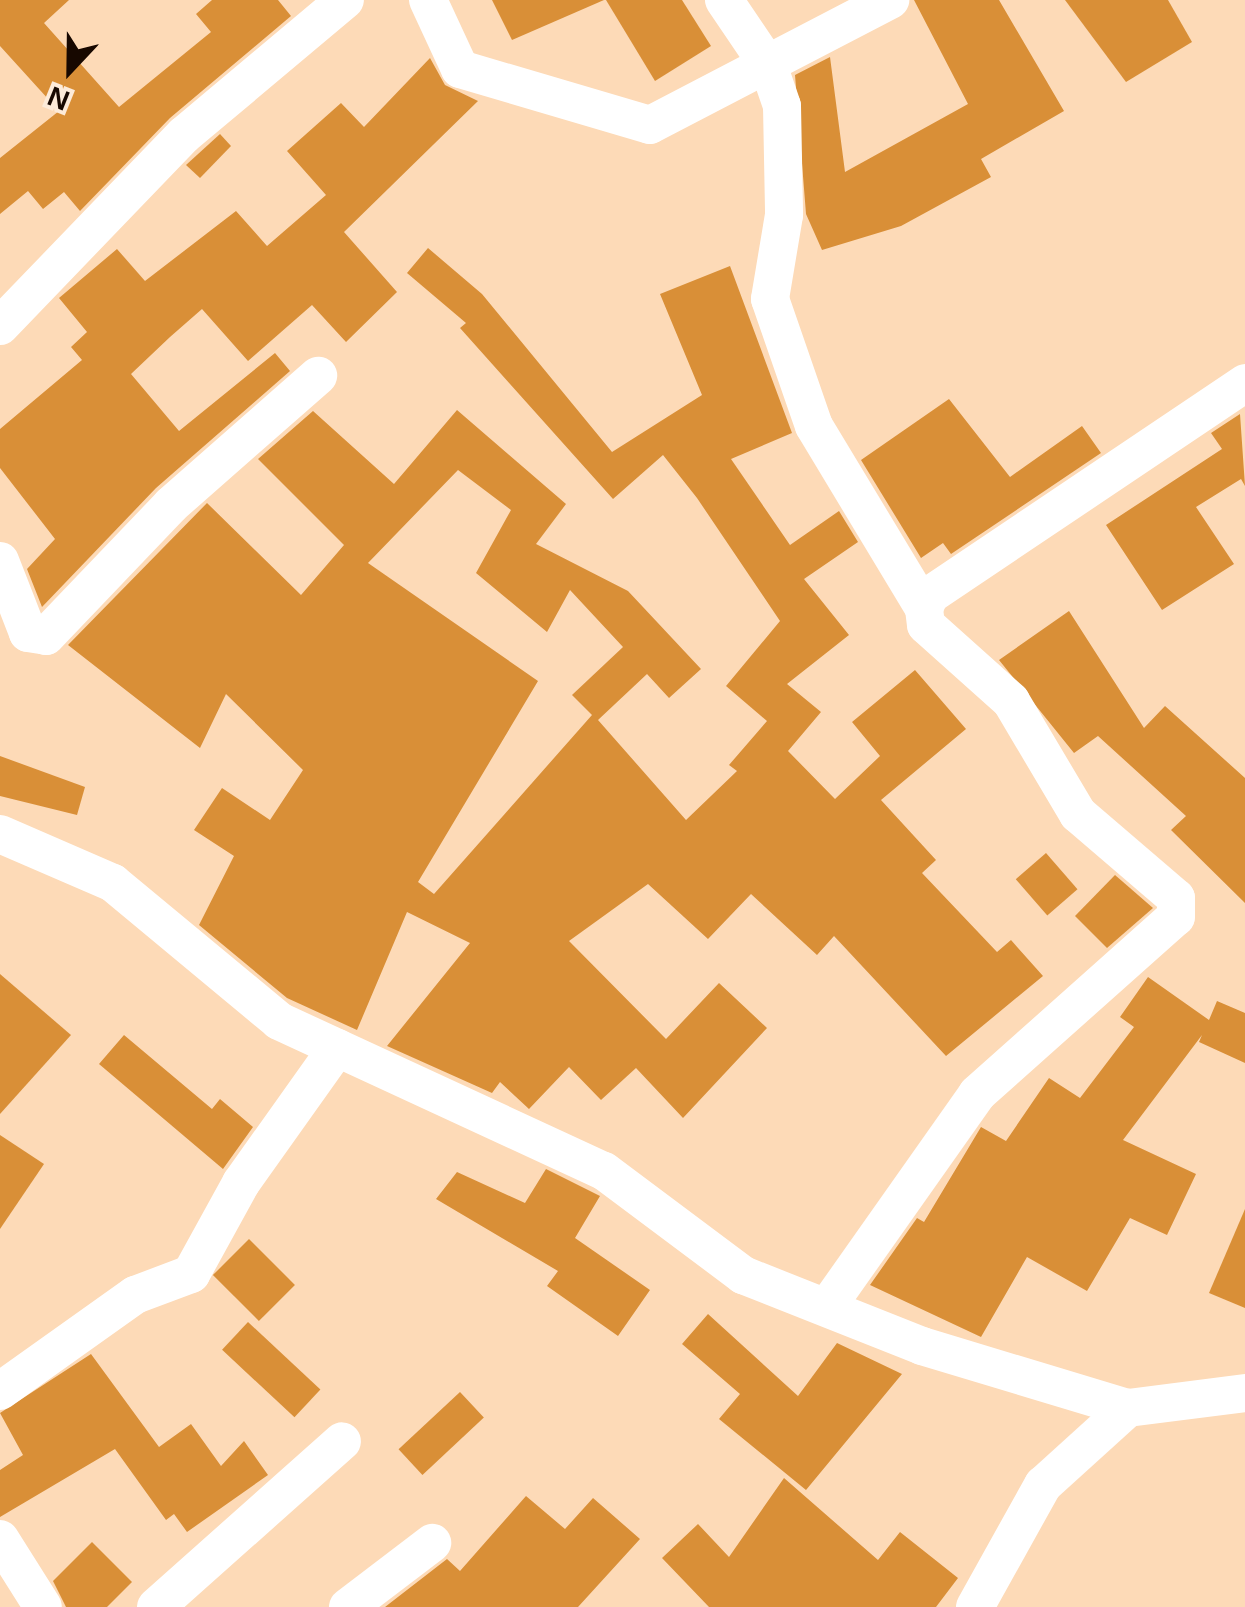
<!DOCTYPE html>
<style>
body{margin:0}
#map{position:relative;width:1245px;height:1607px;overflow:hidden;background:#fddab7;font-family:Helvetica,sans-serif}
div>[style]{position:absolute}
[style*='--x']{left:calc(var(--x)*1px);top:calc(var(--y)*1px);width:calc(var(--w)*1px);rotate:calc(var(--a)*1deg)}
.building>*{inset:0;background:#d98f37;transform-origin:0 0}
.minor>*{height:38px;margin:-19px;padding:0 19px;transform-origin:19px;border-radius:19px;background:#fff}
span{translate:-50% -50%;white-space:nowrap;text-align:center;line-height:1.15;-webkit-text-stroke:8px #fdebd9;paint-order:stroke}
.north{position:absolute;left:20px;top:20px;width:100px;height:100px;-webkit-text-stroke:8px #fdebd9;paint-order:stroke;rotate:202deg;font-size:28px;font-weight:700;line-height:40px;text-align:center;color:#170800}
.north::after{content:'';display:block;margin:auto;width:35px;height:45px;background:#170800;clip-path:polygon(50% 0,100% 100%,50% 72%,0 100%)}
</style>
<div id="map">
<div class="building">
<i style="clip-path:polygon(0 0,69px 0,44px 23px,119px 107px,211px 32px,196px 14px,212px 0,278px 0,291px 16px,170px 118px,80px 211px,64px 192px,43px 209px,28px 191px,0 214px,0 158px,59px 111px,0 46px)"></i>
<i style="clip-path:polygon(492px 0,604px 0,512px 40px)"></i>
<i style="clip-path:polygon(606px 0,682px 0,711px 46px,655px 81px)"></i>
<i style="clip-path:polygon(914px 0,999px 0,1064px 111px,981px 159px,991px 177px,901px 226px,822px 250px,806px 214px,795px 75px,830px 57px,845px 172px,968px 104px)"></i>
<i style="clip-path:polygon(1065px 0,1168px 0,1192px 42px,1126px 82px)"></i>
<i style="clip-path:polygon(430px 58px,445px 85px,478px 101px,344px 232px,397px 292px,346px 342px,312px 305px,248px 361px,202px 309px,170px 337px,131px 374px,179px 431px,275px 353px,290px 371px,156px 488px,42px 607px,27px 569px,55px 539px,0 468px,0 429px,82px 360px,71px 347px,87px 332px,59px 298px,117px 249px,145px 281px,236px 211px,267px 246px,326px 195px,287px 151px,341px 103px,364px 127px)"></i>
<i style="clip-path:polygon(220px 134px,231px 146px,200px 178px,186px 165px)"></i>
<i style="clip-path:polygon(evenodd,428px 248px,482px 294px,612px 452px,702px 395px,660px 294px,730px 266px,792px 433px,731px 459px,790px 545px,839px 511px,858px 542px,804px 579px,849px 635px,787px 684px,821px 712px,788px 751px,835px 799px,880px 756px,852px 722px,915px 670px,966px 729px,881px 800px,936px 860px,922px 873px,997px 952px,1011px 940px,1043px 976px,946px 1056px,834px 936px,817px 955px,751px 894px,708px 939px,648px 884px,569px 941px,666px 1039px,719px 983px,767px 1028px,683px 1118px,636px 1068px,601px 1100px,569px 1067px,529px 1109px,500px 1082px,492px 1093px,387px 1046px,470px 943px,407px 912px,357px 1030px,287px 998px,199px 925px,234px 856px,194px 830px,222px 788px,270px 820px,303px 770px,226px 694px,200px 748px,68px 645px,207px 503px,301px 595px,344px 545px,258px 459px,313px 411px,394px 484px,457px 410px,566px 504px,536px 544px,628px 591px,701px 669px,669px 698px,647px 674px,598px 720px,686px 820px,737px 771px,729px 765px,767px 721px,726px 686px,780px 621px,697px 498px,663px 455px,613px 499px,460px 328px,466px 323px,407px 273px,428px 248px,458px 470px,511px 510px,476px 573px,547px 632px,570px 590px,623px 647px,572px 695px,592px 715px,434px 894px,418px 882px,538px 681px,368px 563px,458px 470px)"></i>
<i style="clip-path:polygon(949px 399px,1010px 477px,1082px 426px,1101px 453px,951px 554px,943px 543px,921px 558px,861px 460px)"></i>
<i style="clip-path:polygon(1240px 414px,1245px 486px,1241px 479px,1196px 507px,1234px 564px,1162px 610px,1106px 525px,1222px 449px,1211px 433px)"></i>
<i style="clip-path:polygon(1069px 611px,1144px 728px,1165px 706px,1245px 778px,1245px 903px,1171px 830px,1186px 816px,1098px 736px,1074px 753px,999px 660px)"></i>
<i style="clip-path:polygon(0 756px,85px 787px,77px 815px,0 796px)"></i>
<i style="left:1046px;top:853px;width:48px;height:40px;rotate:49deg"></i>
<i style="clip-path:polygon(1115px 875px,1153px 908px,1107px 948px,1075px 916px)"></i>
<i style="clip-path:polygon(0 974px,71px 1035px,0 1114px)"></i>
<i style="clip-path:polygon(1148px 977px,1209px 1020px,1217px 1001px,1245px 1013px,1245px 1063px,1199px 1042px,1202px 1035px,1123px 1140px,1196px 1174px,1167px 1235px,1130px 1218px,1087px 1291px,1027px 1257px,981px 1337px,870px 1285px,917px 1218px,924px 1222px,981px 1127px,1006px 1141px,1049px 1078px,1080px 1098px,1134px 1027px,1120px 1017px)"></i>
<i style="clip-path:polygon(124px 1035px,212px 1109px,220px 1099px,253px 1127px,223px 1169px,99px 1064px)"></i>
<i style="clip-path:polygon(0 1135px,44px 1164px,0 1229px)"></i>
<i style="clip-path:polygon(546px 1169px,600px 1196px,575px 1238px,650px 1290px,618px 1336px,547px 1286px,558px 1271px,436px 1199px,457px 1172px,525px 1203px)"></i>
<i style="clip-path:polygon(1245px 1209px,1245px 1308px,1209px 1293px)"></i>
<i style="left:249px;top:1239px;width:65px;height:51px;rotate:45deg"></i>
<i style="clip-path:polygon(708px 1314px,798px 1396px,837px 1343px,902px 1374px,806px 1490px,719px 1419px,740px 1394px,682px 1344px)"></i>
<i style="left:248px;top:1322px;width:99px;height:38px;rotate:43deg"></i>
<i style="clip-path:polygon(91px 1354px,159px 1447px,191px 1424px,221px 1466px,244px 1441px,268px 1475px,187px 1532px,174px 1514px,166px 1520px,115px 1449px,0 1517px,0 1470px,23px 1455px,0 1413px)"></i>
<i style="left:460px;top:1392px;width:35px;height:84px;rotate:47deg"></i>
<i style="clip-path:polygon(784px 1478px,878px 1560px,900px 1532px,958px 1578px,936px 1607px,709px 1607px,662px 1558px,698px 1524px,729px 1557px)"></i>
<i style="clip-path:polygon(526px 1496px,565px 1529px,593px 1498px,640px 1539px,578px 1607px,385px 1607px,447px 1559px,460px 1571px)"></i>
<i style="clip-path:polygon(92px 1542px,132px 1582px,107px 1607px,66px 1607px,53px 1581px)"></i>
</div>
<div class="minor">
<i style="--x:428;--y:0;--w:76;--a:65.1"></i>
<i style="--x:460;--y:69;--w:198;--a:16.4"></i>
<i style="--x:650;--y:125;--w:271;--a:-27.5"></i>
<i style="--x:724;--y:0;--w:78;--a:55.9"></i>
<i style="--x:768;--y:65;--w:43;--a:71.1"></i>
<i style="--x:782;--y:106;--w:109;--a:88.9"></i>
<i style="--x:784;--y:215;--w:85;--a:99.5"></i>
<i style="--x:770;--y:299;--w:134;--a:70.9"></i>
<i style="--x:814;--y:426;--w:213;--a:58.9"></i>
<i style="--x:0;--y:326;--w:265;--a:-46.1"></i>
<i style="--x:184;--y:135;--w:210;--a:-40"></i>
<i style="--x:0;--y:561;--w:77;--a:68.7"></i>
<i style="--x:28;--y:633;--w:18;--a:9"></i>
<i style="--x:46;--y:636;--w:181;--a:-46.3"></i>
<i style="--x:171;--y:505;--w:196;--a:-41.3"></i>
<i style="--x:0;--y:834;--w:123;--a:23.4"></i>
<i style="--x:113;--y:883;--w:216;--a:39.7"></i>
<i style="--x:279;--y:1021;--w:358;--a:24.8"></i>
<i style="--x:604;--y:1171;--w:174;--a:36.8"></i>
<i style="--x:743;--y:1275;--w:193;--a:21.6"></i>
<i style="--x:922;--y:1346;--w:215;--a:16.8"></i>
<i style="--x:1128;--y:1408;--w:118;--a:-7.3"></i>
<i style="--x:827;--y:1307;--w:261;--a:-54.8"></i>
<i style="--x:977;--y:1094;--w:266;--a:-41.7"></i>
<i style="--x:1176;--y:917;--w:19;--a:-90"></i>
<i style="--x:1176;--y:898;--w:129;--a:-139.4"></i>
<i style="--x:1078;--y:814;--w:131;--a:-120.7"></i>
<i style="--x:1011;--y:701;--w:114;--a:-138.2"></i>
<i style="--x:926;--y:625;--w:17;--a:-97"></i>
<i style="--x:924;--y:608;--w:14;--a:-65"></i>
<i style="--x:930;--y:595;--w:380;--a:-33.9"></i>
<i style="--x:0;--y:1391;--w:166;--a:-35.4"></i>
<i style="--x:135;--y:1295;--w:60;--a:-20.6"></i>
<i style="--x:191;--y:1274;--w:104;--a:-61.2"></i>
<i style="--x:241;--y:1183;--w:166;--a:-54.6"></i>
<i style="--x:0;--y:1539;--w:80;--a:57.7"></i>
<i style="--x:156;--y:1607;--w:249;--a:-41.7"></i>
<i style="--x:348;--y:1607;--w:106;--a:-37.3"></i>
<i style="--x:975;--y:1607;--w:140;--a:-60.9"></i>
<i style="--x:1043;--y:1485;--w:115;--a:-42.2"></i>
</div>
<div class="north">N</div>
</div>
